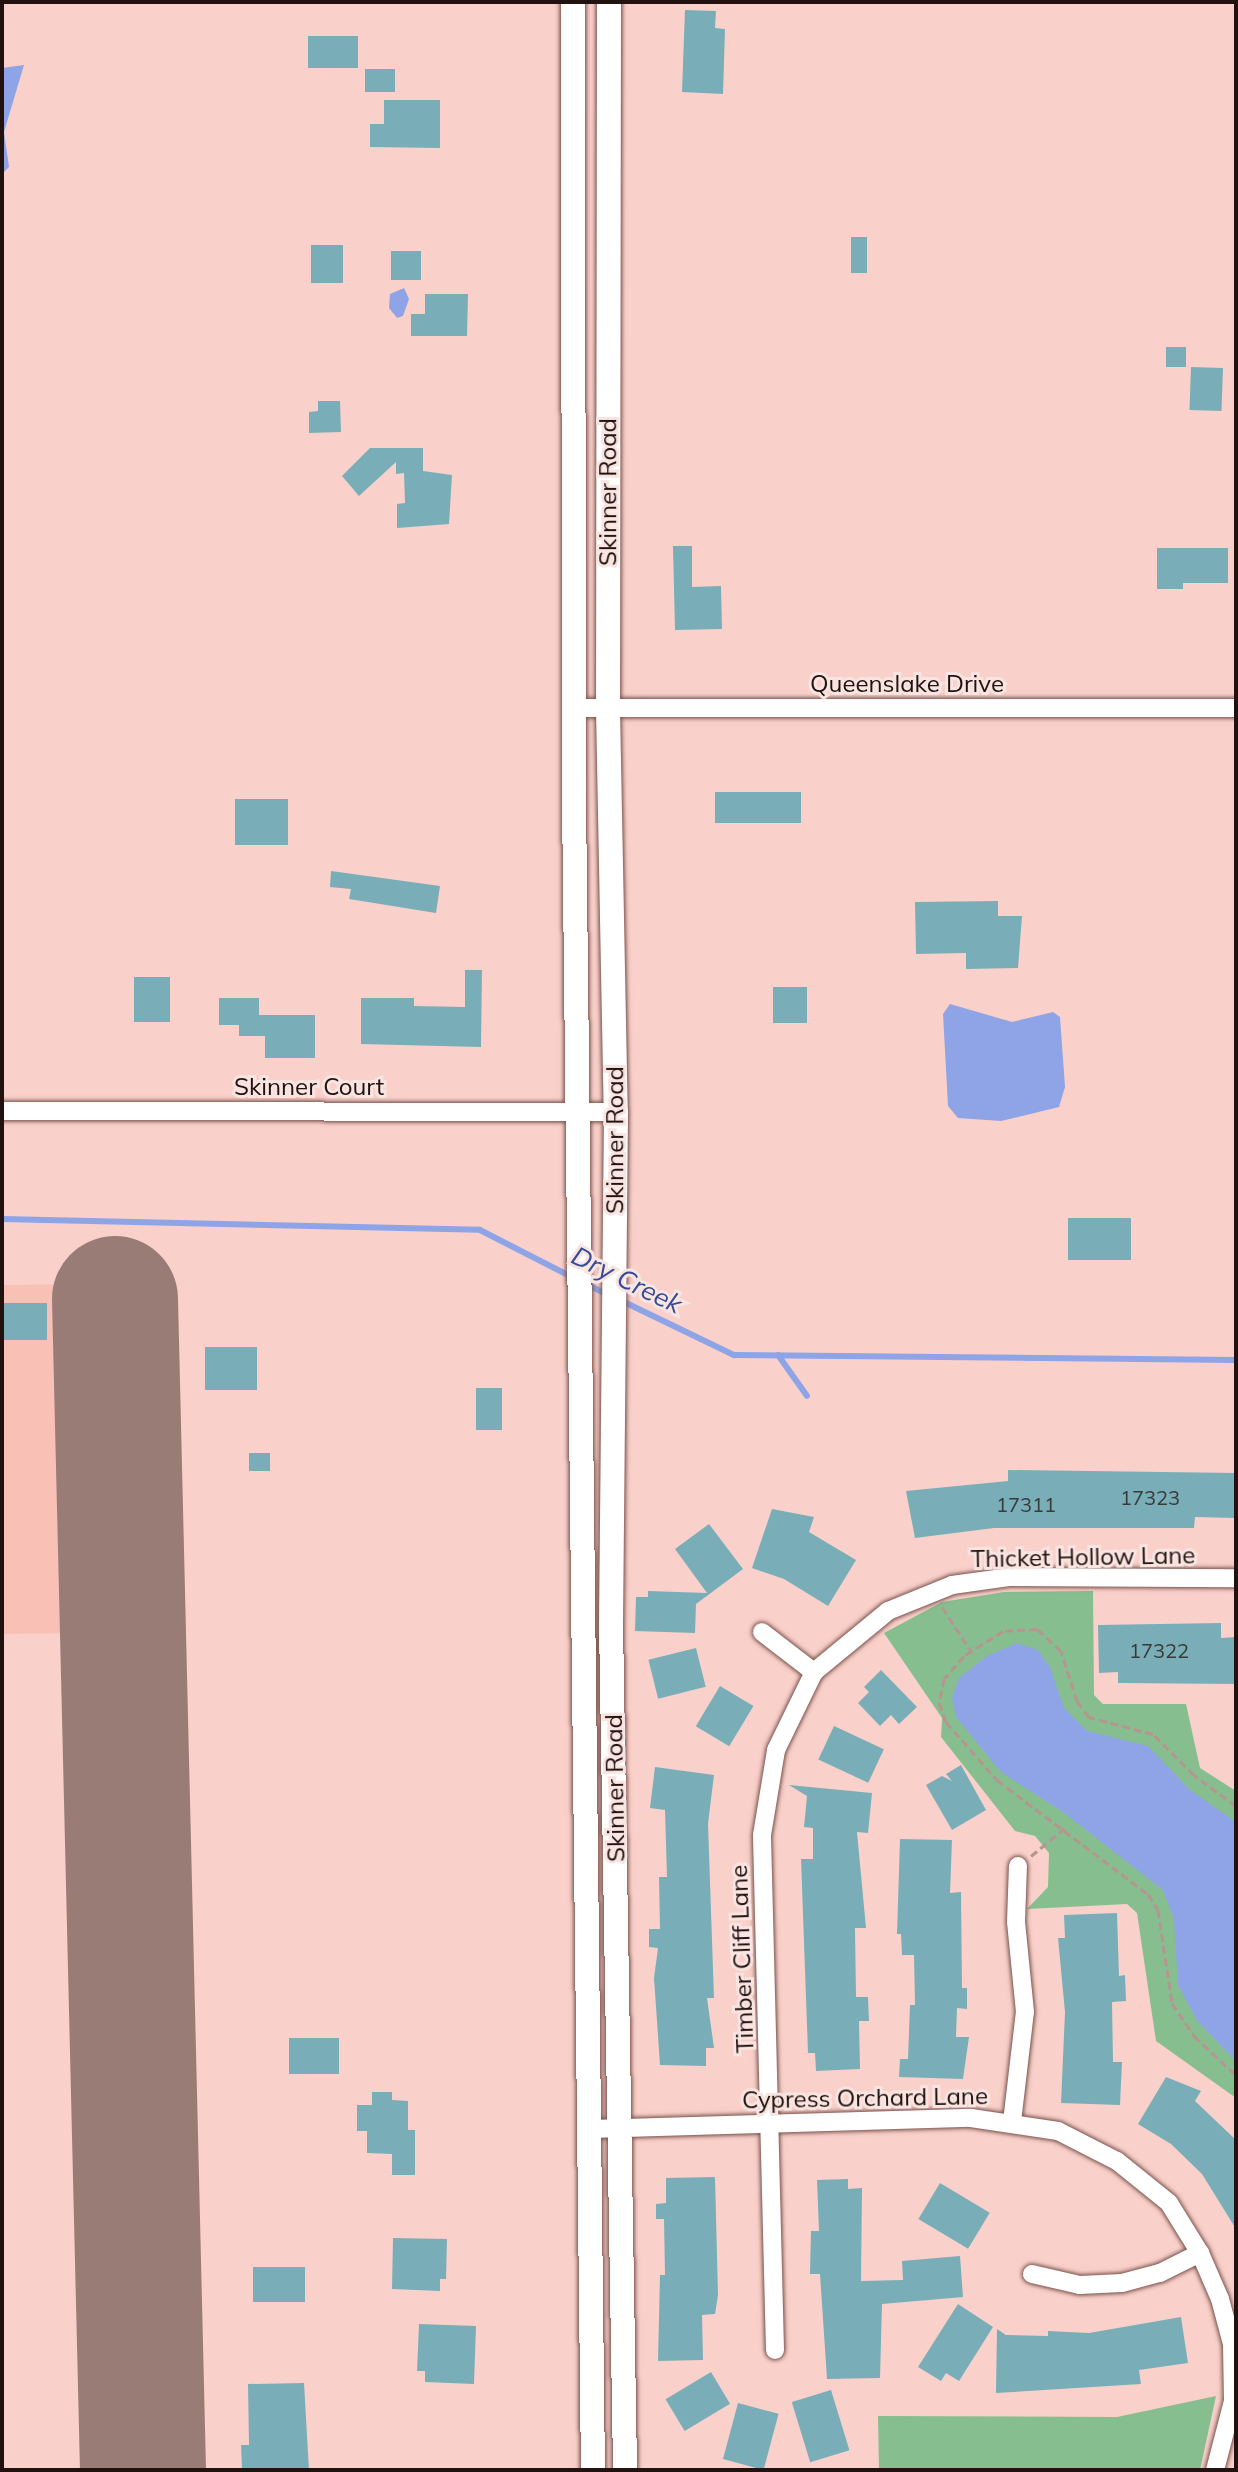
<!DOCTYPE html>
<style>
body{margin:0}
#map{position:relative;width:1238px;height:2472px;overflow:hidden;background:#f9d1ca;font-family:Mulish,sans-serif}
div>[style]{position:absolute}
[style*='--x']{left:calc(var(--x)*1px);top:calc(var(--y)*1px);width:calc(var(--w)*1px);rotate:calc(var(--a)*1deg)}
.built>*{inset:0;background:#f9c0b6}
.green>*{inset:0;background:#86be90}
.water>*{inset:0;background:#8ea4e7}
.stream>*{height:6px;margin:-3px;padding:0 3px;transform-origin:3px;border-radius:3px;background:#8ea4e7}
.runway>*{height:126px;margin:-63px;padding:0 63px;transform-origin:63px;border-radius:63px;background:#9a7c77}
.building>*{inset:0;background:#79aeb8;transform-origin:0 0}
.path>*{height:3px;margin-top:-1.5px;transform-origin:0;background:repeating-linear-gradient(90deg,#b6958f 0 8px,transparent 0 12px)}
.roads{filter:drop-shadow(0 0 2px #7a504a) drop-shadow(0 0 2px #7a504a)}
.minor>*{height:18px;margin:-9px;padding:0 9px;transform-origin:9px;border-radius:9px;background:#fff}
.tertiary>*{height:24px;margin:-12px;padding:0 12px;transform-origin:12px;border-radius:12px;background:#fff}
span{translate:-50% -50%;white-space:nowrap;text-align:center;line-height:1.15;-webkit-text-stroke:6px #f8e4e0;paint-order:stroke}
.number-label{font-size:20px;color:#383939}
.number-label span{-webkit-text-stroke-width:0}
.street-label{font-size:24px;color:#22120f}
.water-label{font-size:26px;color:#354998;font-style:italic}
.frame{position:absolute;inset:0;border:4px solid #22120f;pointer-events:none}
</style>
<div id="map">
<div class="built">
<i style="clip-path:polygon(151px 1283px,176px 2470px,103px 2470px,80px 1633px,2px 1634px,2px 1285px)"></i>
</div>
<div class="green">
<i style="clip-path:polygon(1093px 1591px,1094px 1695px,1103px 1704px,1186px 1704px,1200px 1768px,1236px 1791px,1236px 2098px,1156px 2041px,1137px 1913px,1127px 1904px,1027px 1909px,1048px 1887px,1049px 1853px,1035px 1836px,1015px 1831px,941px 1737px,942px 1718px,884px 1633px,942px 1602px,1004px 1592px)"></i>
<i style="clip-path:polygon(1216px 2396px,1200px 2470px,879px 2470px,878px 2416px,1117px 2417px)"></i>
</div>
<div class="water">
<i style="clip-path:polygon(24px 65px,4px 132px,9px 167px,2px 174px,2px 68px)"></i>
<i style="clip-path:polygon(404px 288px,409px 299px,403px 316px,397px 318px,389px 308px,390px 294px)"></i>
<i style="clip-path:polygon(950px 1004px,1012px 1022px,1053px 1012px,1060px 1017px,1065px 1087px,1059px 1107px,1001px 1121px,958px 1118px,948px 1106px,943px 1014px)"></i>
<i style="clip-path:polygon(1017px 1643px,1038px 1650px,1050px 1667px,1064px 1708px,1087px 1731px,1148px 1746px,1190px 1790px,1236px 1822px,1236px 2061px,1198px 2022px,1178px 1985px,1174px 1919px,1163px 1890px,1063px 1812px,1001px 1772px,956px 1717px,952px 1697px,959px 1678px,987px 1656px)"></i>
</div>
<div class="stream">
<i style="--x:2;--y:1219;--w:478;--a:1.3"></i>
<i style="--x:480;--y:1230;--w:106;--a:27.1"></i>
<i style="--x:584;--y:1283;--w:25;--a:26"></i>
<i style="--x:620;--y:1300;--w:127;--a:25.8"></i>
<i style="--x:734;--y:1355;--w:502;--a:0.57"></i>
<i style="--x:778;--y:1355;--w:50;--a:54.7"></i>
</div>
<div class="runway">
<i style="--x:115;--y:1299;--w:1171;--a:88.63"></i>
</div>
<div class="building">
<i style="clip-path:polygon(685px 10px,716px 11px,715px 28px,725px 29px,723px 94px,682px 92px)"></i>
<i style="left:308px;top:36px;width:50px;height:32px"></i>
<i style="left:365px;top:69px;width:30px;height:23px"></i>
<i style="clip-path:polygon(384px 100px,440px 100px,440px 148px,370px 147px,370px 124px,384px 124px)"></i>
<i style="left:851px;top:237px;width:16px;height:36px"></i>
<i style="left:311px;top:245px;width:32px;height:38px"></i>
<i style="left:391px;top:251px;width:30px;height:29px"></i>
<i style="clip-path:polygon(425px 294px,468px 294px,467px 336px,411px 336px,411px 314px,425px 314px)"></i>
<i style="left:1166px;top:347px;width:20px;height:20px"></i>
<i style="left:1191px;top:367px;width:32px;height:43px;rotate:2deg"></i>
<i style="clip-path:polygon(318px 401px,340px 401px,341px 432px,309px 433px,309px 412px,318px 411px)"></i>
<i style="clip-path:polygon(370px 448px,423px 448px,423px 471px,452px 475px,449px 524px,397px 528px,397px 504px,405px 503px,404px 473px,396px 474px,396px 462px,359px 496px,342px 476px)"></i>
<i style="clip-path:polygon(673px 546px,692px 546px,692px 587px,721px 586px,722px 629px,675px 630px)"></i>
<i style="clip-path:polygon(1157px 548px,1228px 548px,1228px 583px,1183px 583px,1183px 589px,1157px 589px)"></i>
<i style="left:801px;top:792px;width:31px;height:86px;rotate:90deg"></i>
<i style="left:235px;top:799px;width:53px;height:46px"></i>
<i style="clip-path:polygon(331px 871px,440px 886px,436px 913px,349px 899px,351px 889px,330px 887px)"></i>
<i style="clip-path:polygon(998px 901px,998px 916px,1022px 916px,1018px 968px,966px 969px,966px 953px,916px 954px,915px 902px)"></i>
<i style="clip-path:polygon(465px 970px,482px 970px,481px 1047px,361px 1044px,361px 998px,414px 998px,414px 1006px,465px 1007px)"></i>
<i style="left:134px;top:977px;width:36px;height:45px"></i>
<i style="left:773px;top:987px;width:34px;height:36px"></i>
<i style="clip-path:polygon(219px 998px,259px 998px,259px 1015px,315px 1015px,315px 1058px,265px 1058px,265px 1036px,239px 1036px,239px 1025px,219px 1025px)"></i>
<i style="left:1068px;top:1218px;width:63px;height:42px"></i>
<i style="left:47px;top:1303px;width:37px;height:45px;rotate:90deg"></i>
<i style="left:205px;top:1347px;width:52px;height:43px"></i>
<i style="left:476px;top:1388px;width:26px;height:42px"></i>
<i style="left:249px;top:1453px;width:21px;height:18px"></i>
<i style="clip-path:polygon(1008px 1470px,1236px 1473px,1236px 1518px,1195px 1517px,1194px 1528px,994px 1528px,915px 1538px,906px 1491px,1008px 1481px)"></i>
<i style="clip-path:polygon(772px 1509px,814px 1517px,809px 1532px,856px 1560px,828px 1606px,784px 1579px,752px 1568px)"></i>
<i style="clip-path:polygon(709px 1524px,743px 1569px,696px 1604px,695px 1633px,635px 1631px,636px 1597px,648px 1597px,648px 1591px,707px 1593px,675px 1549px)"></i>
<i style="clip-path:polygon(1221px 1623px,1221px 1638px,1236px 1637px,1236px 1684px,1118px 1683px,1118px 1672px,1099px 1673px,1098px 1625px)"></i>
<i style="left:696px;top:1648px;width:40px;height:49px;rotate:76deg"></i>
<i style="clip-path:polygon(881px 1670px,917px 1707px,899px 1724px,891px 1715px,880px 1726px,858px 1703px,869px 1692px,864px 1687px)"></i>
<i style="left:720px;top:1686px;width:39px;height:47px;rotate:31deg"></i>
<i style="left:834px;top:1726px;width:55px;height:37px;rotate:25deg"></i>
<i style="clip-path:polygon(961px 1765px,986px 1810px,952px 1830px,926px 1785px,942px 1776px,952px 1781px,946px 1774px)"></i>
<i style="clip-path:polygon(655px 1767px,714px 1775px,708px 1824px,714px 1998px,707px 1998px,714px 2048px,706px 2048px,706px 2066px,660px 2065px,654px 1978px,658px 1948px,649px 1947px,649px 1929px,660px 1929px,659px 1877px,667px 1877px,665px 1810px,650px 1808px)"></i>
<i style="clip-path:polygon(789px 1785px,872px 1793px,868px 1833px,857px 1832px,866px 1928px,855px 1928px,856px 1997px,868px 1997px,869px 2021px,859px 2021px,860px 2069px,816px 2071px,815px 2053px,808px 2053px,801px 1859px,813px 1859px,813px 1828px,804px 1827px,807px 1796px)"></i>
<i style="clip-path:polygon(900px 1839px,952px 1840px,950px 1893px,961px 1892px,962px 1988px,967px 1988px,967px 2009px,957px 2008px,956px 2037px,969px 2037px,963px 2079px,899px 2077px,900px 2059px,908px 2059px,910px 2005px,915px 2005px,914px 1955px,902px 1955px,901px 1934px,897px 1934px)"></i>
<i style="clip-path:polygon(1117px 1913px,1119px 1976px,1125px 1975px,1126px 2001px,1112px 2002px,1113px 2062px,1122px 2062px,1120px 2105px,1061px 2103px,1065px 2012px,1058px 1938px,1065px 1938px,1064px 1915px)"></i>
<i style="left:289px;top:2038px;width:50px;height:36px"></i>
<i style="clip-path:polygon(1166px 2077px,1201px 2091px,1195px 2101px,1236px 2140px,1236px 2229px,1202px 2174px,1171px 2144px,1138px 2124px)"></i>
<i style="clip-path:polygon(372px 2092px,392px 2092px,392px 2100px,408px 2101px,408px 2130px,415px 2130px,415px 2175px,392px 2175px,392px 2154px,367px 2153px,367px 2131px,357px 2131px,357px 2105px,372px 2105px)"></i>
<i style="clip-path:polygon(715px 2177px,718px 2295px,715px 2314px,702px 2315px,703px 2360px,658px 2361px,660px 2275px,665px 2275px,664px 2219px,656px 2219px,656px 2204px,666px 2203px,666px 2178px)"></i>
<i style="clip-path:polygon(848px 2179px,848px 2189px,862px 2188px,861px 2281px,903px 2280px,902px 2261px,960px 2256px,963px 2297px,882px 2304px,880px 2378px,827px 2379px,820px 2274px,810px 2274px,811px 2231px,819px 2231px,817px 2180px)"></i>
<i style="left:940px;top:2183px;width:58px;height:42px;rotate:31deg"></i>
<i style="clip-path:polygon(393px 2238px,447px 2239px,446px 2279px,440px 2279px,440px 2291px,392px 2289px)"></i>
<i style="left:305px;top:2267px;width:35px;height:52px;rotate:90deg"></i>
<i style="clip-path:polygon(958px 2304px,993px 2327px,959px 2381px,946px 2373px,941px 2381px,918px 2367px)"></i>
<i style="clip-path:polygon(1181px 2317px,1188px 2363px,1139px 2370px,1141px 2384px,996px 2393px,997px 2329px,1006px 2335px,1048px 2336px,1048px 2331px,1089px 2333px)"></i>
<i style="clip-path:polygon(419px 2324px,476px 2326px,474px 2384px,425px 2382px,425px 2371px,417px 2371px)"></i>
<i style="left:711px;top:2372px;width:37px;height:53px;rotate:59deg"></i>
<i style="clip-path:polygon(304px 2383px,309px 2470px,242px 2470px,241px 2445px,249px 2445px,248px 2384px)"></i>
<i style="left:831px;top:2390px;width:63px;height:41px;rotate:73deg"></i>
<i style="left:738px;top:2403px;width:42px;height:58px;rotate:15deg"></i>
</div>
<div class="path">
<i style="--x:942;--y:1607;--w:53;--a:56.6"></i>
<i style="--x:1236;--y:1806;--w:52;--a:-143.6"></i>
<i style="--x:1194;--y:1775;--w:58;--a:-135"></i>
<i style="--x:1153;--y:1734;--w:66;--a:-165.1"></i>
<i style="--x:1089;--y:1717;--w:20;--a:-127"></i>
<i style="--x:1077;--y:1701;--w:52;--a:-107.7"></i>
<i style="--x:1061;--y:1651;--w:33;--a:-137"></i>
<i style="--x:1037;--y:1629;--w:34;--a:177"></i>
<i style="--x:1003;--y:1631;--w:46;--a:147.3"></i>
<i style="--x:964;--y:1656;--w:30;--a:131"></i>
<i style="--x:944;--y:1679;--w:25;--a:102"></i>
<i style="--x:939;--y:1703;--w:20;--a:70"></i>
<i style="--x:946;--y:1722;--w:77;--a:48.7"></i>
<i style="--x:997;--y:1780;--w:189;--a:37.1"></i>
<i style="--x:1148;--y:1894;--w:19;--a:58"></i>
<i style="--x:1158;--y:1910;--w:94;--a:81.4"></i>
<i style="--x:1172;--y:2003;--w:40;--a:56"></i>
<i style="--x:1194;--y:2036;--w:57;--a:42.9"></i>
<i style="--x:1031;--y:1856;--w:44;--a:-39.5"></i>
</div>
<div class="roads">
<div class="minor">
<i style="--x:577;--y:708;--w:659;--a:0"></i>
<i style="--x:2;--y:1111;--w:614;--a:0.09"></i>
<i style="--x:762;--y:1632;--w:66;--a:37.6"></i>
<i style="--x:1012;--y:2122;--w:111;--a:-83.3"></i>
<i style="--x:1025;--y:2012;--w:90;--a:-95.7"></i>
<i style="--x:1016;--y:1922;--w:56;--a:-88"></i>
<i style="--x:591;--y:2129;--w:380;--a:-1.7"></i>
<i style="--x:971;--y:2118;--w:88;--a:8.5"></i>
<i style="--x:1058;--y:2131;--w:66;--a:27"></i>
<i style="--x:1117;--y:2161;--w:67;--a:38.9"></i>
<i style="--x:1169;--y:2203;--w:59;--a:58.2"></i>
<i style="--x:1200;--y:2253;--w:50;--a:66.5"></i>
<i style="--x:1220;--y:2299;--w:47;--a:75.1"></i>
<i style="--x:1232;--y:2344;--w:57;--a:89"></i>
<i style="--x:1233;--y:2401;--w:71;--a:104.6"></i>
<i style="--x:1032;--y:2274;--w:49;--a:12.9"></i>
<i style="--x:1080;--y:2285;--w:42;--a:-2.7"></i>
<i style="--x:1122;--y:2283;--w:39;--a:-15"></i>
<i style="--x:1160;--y:2273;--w:45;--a:-26.6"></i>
<i style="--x:775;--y:2350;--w:515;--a:-91.45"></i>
<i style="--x:762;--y:1835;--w:86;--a:-80.6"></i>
<i style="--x:776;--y:1750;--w:87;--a:-64"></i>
<i style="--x:814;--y:1672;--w:96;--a:-39.5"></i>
<i style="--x:888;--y:1611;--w:69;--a:-22.1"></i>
<i style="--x:952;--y:1585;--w:59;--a:-7.9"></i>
<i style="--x:1010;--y:1577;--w:226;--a:0.3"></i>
</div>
<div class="tertiary">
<i style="--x:573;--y:2;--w:797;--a:89.93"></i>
<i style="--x:574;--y:799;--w:1671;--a:89.35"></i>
<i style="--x:609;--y:2;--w:707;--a:90.08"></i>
<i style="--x:608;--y:709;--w:403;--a:88.9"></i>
<i style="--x:616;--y:1112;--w:511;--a:90.56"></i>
<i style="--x:611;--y:1623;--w:847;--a:89.05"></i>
</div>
</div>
<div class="number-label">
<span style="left:1150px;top:1497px">17323</span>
<span style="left:1026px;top:1504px">17311</span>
<span style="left:1159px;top:1650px">17322</span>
</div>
<div class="street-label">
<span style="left:608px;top:492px;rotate:-90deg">Skinner Road</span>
<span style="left:907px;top:684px">Queenslake Drive</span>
<span style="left:309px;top:1087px">Skinner Court</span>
<span style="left:615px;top:1140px;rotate:-90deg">Skinner Road</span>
<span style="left:1083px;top:1557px;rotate:-1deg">Thicket Hollow Lane</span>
<span style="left:615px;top:1788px;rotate:-91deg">Skinner Road</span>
<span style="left:742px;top:1959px;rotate:-92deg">Timber Cliff Lane</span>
<span style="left:865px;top:2098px;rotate:-1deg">Cypress Orchard Lane</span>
</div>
<div class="water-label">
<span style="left:627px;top:1280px;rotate:26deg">Dry Creek</span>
</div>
<div class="frame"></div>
</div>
